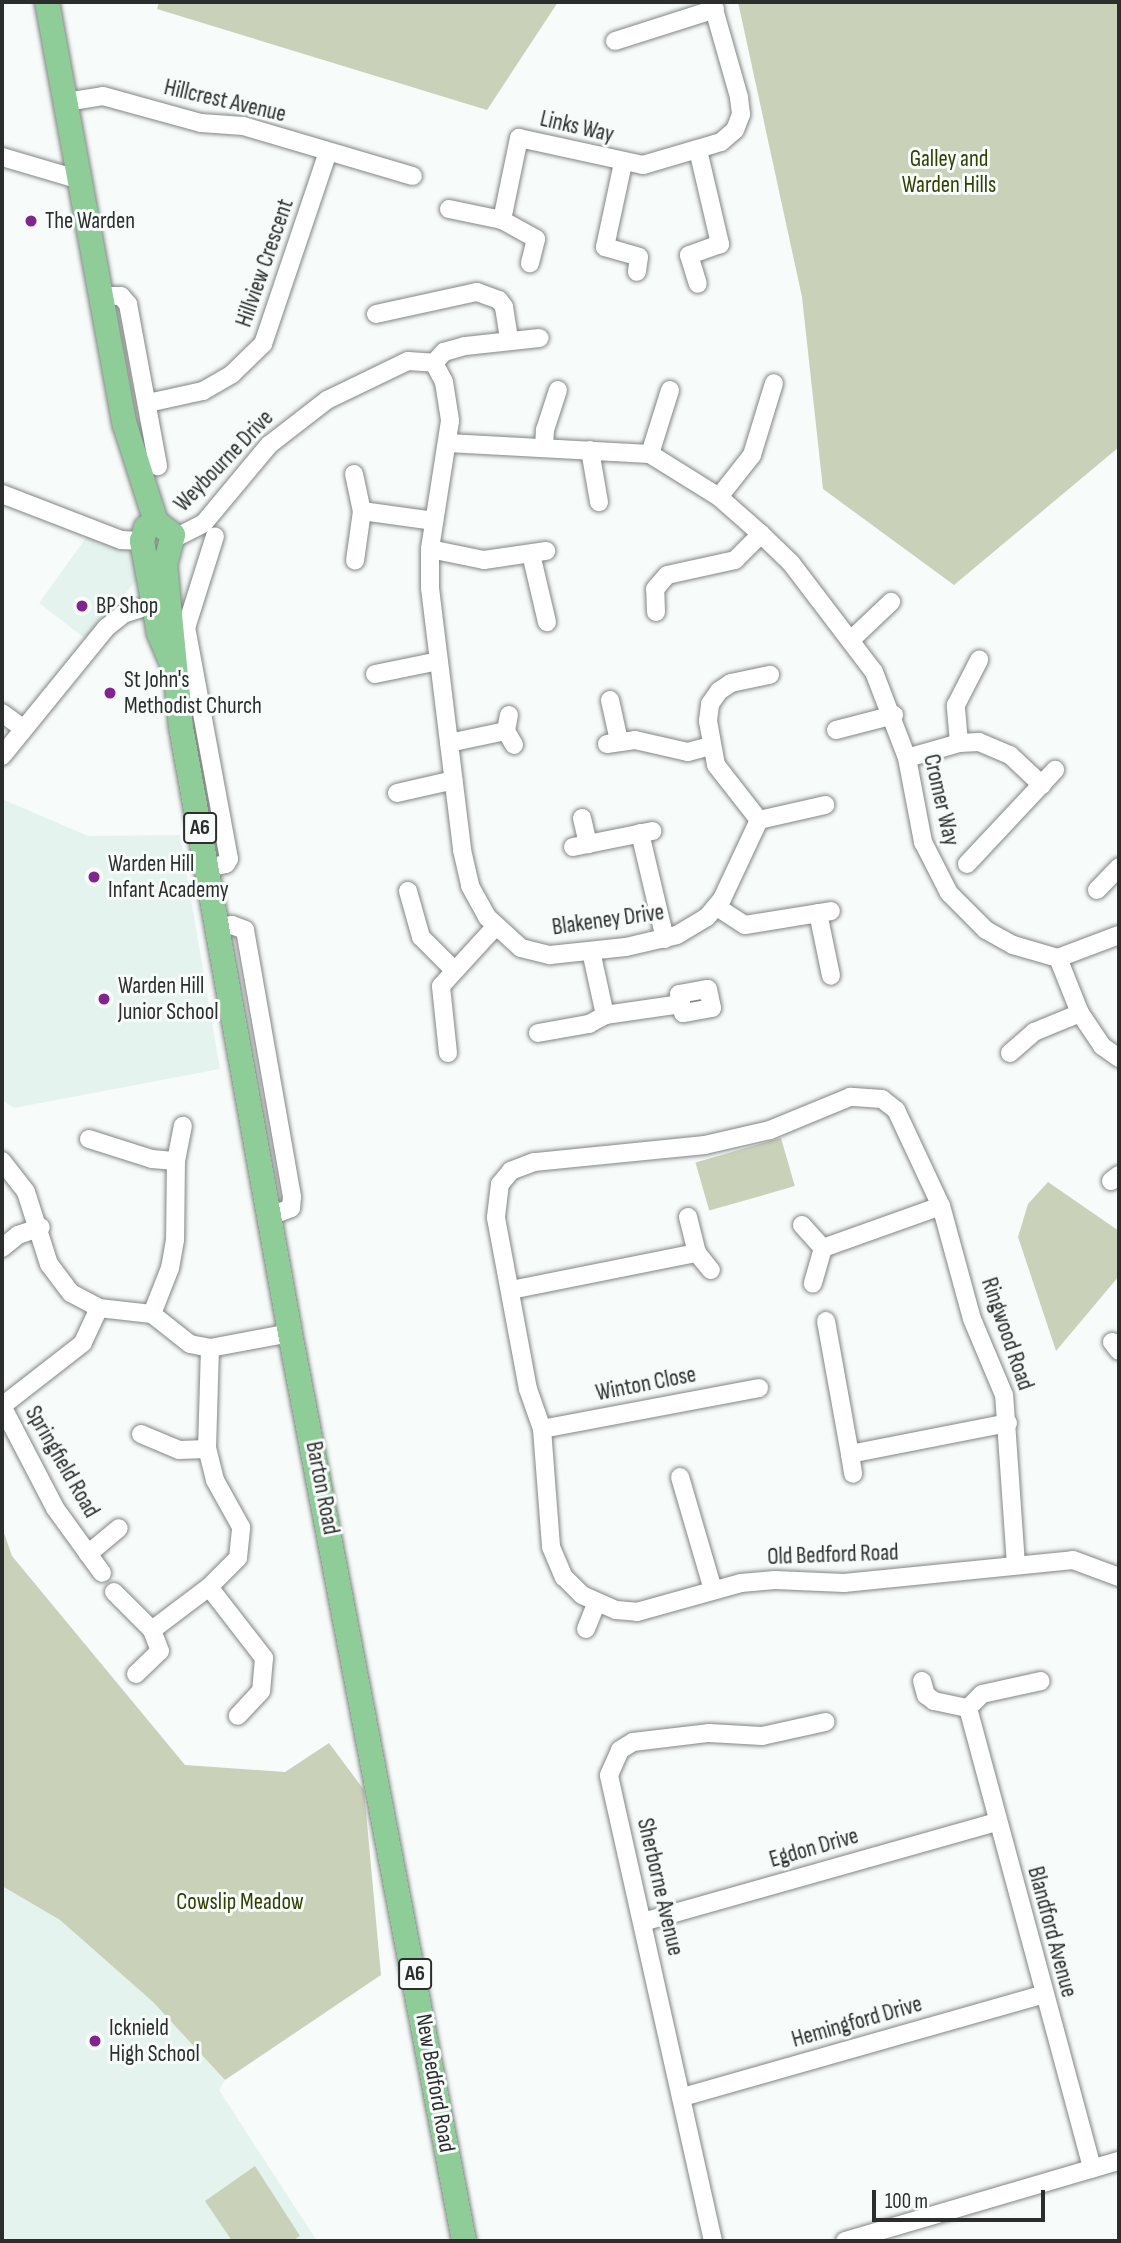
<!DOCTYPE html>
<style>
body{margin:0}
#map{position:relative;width:1121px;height:2243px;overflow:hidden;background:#f7fbfa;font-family:"Sofia Sans Condensed",sans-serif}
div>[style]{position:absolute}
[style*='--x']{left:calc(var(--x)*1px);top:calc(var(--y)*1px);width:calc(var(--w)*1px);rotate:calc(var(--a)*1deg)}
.built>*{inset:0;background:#e5f3ef}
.green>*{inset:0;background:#cad1b9;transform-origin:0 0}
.roads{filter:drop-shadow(0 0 2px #818584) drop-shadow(0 0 2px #818584)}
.minor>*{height:18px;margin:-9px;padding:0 9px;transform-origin:9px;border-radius:9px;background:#fff}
.highway>*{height:24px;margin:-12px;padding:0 12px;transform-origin:12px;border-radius:12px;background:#8ecc98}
.dots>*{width:19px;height:19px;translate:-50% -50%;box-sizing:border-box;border:4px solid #f7fbfa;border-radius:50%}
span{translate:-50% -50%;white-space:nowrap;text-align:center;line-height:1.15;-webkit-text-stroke:6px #f7fbfa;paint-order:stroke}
.shield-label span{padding:2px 5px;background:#f7fbfa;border:2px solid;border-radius:5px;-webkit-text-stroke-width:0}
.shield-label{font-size:21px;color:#2c2e2e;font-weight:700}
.street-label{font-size:23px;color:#2c2e2e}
.park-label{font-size:23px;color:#333e00}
.poi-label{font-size:23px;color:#2c2e2e}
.left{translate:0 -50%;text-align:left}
.frame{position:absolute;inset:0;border:4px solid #2c2e2e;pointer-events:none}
.scale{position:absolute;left:872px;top:2190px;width:173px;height:32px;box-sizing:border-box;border:4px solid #2c2e2e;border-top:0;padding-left:9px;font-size:21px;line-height:24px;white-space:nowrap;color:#2c2e2e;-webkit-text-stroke:5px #f7fbfa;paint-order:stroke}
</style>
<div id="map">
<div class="built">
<i style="clip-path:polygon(88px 535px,136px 554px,138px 578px,87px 640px,39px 603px)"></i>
<i style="clip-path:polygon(2px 799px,88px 836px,180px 835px,220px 1069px,14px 1108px,2px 1100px)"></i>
<i style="clip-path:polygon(2px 1886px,60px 1920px,153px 2002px,225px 2080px,219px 2090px,317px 2241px,2px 2241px)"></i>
</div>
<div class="green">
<i style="clip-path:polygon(159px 2px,558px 2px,487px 110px,157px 9px)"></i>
<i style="clip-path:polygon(738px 2px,1119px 2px,1119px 447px,954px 585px,823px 489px,802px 297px)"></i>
<i style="left:781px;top:1138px;width:50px;height:89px;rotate:74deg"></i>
<i style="clip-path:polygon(1048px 1182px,1119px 1231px,1119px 1276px,1056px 1351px,1018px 1237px,1028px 1204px)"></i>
<i style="clip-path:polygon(2px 1527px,12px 1556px,185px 1765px,285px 1772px,329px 1743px,364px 1790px,381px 1975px,225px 2080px,153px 2002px,60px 1920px,2px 1886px)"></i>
<i style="clip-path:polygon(255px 2166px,300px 2236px,292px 2241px,232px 2241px,205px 2201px)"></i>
</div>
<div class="roads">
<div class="minor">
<i style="--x:615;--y:41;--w:105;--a:-17.7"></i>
<i style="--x:66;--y:102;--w:37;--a:-9"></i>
<i style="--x:103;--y:96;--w:102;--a:15.4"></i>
<i style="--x:201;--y:123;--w:42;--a:4.1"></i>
<i style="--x:243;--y:126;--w:177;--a:16.4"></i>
<i style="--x:698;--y:150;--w:97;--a:76.8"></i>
<i style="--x:720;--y:244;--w:33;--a:160"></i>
<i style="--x:689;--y:255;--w:30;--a:73"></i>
<i style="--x:2;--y:157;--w:81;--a:16.4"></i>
<i style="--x:623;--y:163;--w:86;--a:102.1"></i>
<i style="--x:605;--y:247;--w:35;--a:16"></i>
<i style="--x:639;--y:257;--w:15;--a:98"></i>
<i style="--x:449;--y:209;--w:54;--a:11.7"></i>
<i style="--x:502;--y:220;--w:39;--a:29"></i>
<i style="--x:536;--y:239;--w:25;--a:104"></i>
<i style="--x:502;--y:220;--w:84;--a:-78.3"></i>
<i style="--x:519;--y:138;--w:127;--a:12.3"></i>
<i style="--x:643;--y:165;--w:81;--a:-16.4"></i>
<i style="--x:721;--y:142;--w:18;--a:-41"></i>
<i style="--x:735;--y:130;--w:17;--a:-69"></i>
<i style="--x:741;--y:114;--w:17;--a:-97"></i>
<i style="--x:739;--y:97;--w:99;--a:-105.9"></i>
<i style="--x:102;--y:296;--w:19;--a:0"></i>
<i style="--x:121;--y:296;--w:11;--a:49"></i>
<i style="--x:128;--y:304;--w:165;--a:79.5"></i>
<i style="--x:376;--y:314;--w:103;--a:-12.3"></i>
<i style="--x:477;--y:292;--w:23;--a:20"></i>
<i style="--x:499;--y:300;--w:9;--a:54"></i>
<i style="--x:504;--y:307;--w:33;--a:81"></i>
<i style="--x:434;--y:363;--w:21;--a:62"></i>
<i style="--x:444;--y:382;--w:39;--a:81"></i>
<i style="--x:450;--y:421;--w:130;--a:98.9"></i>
<i style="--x:430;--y:549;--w:39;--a:90"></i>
<i style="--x:430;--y:588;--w:264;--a:83"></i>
<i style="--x:462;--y:850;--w:37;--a:77"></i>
<i style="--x:470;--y:886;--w:35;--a:61"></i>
<i style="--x:487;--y:917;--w:46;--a:42.4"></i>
<i style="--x:521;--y:948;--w:30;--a:14"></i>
<i style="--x:550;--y:955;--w:76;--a:-6"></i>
<i style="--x:626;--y:947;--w:52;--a:-13.2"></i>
<i style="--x:677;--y:935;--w:35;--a:-31"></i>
<i style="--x:707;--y:917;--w:23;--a:-50"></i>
<i style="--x:722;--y:899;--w:87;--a:-64.9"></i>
<i style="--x:434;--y:363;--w:15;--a:-48"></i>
<i style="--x:444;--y:352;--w:22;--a:-16"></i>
<i style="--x:465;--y:346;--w:75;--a:-6.1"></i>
<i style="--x:148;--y:403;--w:56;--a:-12.3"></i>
<i style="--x:203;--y:391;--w:34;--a:-30"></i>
<i style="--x:232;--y:374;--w:43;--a:-44.1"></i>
<i style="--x:263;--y:344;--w:203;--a:-71.3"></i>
<i style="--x:448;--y:443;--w:202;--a:3.1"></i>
<i style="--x:650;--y:454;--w:81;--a:31.9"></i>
<i style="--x:719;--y:497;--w:56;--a:41.4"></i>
<i style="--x:761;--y:534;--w:42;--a:44"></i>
<i style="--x:791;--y:563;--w:137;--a:52.7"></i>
<i style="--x:874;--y:672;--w:92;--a:69"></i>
<i style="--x:907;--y:758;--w:86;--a:79.2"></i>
<i style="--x:923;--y:842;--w:57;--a:63"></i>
<i style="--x:949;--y:893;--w:52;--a:45"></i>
<i style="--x:986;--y:930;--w:31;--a:29"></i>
<i style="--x:1013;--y:945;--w:47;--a:16.1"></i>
<i style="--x:1058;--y:958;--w:59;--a:68.2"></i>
<i style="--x:1080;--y:1013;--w:40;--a:56"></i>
<i style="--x:1102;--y:1046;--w:21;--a:35"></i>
<i style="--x:544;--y:448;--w:18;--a:-87"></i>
<i style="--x:545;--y:430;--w:42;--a:-72"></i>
<i style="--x:590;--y:450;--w:53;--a:80.2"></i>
<i style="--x:650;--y:454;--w:67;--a:-72.6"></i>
<i style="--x:354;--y:474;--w:38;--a:78"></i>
<i style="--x:362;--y:511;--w:50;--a:98"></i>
<i style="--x:2;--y:494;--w:128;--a:21.1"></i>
<i style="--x:121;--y:540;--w:21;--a:3"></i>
<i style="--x:719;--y:497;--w:53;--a:-51.8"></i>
<i style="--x:752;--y:455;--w:75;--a:-73"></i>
<i style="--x:362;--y:511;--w:73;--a:7.9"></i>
<i style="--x:173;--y:539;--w:35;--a:-27"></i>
<i style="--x:204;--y:523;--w:102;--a:-50.2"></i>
<i style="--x:269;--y:445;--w:73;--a:-37.8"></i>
<i style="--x:327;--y:400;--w:90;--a:-25.7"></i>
<i style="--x:408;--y:361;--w:26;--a:4"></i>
<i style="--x:430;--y:549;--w:55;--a:11.5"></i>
<i style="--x:484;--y:560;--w:63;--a:-8.3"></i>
<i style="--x:531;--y:554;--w:70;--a:76.8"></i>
<i style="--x:656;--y:612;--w:23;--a:-92"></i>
<i style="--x:655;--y:589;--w:18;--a:-49"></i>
<i style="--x:667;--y:575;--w:70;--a:-12.4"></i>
<i style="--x:735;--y:560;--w:37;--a:-45"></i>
<i style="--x:852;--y:639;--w:54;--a:-43.5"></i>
<i style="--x:375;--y:674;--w:65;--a:-11.5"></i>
<i style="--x:610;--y:700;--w:42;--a:77.6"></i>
<i style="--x:2;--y:713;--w:26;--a:36"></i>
<i style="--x:509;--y:715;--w:16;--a:101"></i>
<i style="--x:506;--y:731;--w:16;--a:60"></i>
<i style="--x:836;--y:730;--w:60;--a:-14.5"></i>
<i style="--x:449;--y:743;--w:58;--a:-11.9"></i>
<i style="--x:959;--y:743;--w:38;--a:-95"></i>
<i style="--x:956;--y:705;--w:51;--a:-62.9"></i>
<i style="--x:607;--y:744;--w:28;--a:-8"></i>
<i style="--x:635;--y:740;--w:54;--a:12.8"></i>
<i style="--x:688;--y:752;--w:23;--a:-15"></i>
<i style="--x:2;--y:756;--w:165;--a:-50.9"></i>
<i style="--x:106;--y:628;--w:22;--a:-39"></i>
<i style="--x:123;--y:614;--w:32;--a:-18"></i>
<i style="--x:907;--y:758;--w:54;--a:-16.1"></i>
<i style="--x:959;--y:743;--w:20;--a:-3"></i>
<i style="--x:979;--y:742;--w:34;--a:23"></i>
<i style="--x:1010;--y:755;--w:44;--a:43.2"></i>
<i style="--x:397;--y:793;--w:58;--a:-12.8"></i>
<i style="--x:582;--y:818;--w:27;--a:77"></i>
<i style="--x:759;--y:820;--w:70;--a:-128"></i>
<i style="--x:716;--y:765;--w:45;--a:-100.3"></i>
<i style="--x:708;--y:721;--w:17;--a:-83"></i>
<i style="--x:710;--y:704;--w:16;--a:-55"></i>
<i style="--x:719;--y:691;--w:14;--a:-34"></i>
<i style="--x:731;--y:683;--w:40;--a:-12"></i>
<i style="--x:759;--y:820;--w:68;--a:-12.8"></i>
<i style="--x:640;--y:833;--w:109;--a:76.7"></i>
<i style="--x:573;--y:847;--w:81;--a:-11.4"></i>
<i style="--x:967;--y:864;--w:129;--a:-46.9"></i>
<i style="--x:208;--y:868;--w:18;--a:-13"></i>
<i style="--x:226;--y:864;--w:6;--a:-59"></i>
<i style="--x:229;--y:859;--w:235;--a:-100.5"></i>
<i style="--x:186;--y:628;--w:96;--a:-72.5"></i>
<i style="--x:1097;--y:890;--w:32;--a:-46"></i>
<i style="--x:408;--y:891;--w:48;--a:74.2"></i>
<i style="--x:421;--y:937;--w:45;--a:45"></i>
<i style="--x:717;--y:907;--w:33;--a:33"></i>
<i style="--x:745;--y:925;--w:87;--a:-9.2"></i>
<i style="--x:818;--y:913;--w:64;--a:78.3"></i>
<i style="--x:219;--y:928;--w:13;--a:-13"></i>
<i style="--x:232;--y:925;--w:14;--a:21"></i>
<i style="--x:245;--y:930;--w:271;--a:80"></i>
<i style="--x:292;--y:1197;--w:11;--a:95"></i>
<i style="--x:291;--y:1208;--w:22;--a:159"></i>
<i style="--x:591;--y:951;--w:66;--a:77.7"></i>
<i style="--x:1058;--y:958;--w:65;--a:-20.7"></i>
<i style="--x:538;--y:1033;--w:52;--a:-10"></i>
<i style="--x:589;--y:1024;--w:18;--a:-29"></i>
<i style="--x:605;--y:1015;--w:77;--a:-8.2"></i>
<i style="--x:681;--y:1004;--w:10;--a:-101"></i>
<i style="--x:679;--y:994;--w:29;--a:-10"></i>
<i style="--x:708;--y:989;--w:19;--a:78"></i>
<i style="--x:712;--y:1008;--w:29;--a:170"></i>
<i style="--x:683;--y:1013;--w:9;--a:-103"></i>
<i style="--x:448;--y:1053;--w:67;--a:-96"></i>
<i style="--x:441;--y:986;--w:80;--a:-47.5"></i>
<i style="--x:1010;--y:1053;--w:32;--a:-41"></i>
<i style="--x:1034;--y:1032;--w:50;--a:-22.4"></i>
<i style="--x:89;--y:1139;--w:66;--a:17.6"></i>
<i style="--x:152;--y:1159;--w:24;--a:5"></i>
<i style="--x:176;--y:1161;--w:79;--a:90.7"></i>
<i style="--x:175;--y:1240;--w:28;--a:100"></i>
<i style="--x:170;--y:1268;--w:49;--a:111.4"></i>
<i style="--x:2;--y:1161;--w:39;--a:52"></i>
<i style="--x:26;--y:1192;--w:76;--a:72.3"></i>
<i style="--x:49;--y:1264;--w:36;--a:53"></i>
<i style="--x:71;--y:1293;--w:32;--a:28"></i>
<i style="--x:99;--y:1308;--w:53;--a:6.5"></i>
<i style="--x:152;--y:1314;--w:48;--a:38.3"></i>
<i style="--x:190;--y:1344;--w:20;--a:11"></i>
<i style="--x:210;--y:1348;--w:81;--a:-10.6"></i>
<i style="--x:176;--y:1161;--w:36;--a:-79"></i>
<i style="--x:1111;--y:1181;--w:10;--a:-37"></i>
<i style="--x:688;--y:1217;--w:37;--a:76"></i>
<i style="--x:697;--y:1253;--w:22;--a:51"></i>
<i style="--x:802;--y:1225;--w:31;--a:48"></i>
<i style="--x:823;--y:1248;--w:37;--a:106"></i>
<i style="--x:2;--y:1248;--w:21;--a:-39"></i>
<i style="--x:18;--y:1235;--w:24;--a:-19"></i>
<i style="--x:823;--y:1248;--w:125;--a:-19.6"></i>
<i style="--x:511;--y:1290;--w:190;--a:-11.3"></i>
<i style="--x:99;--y:1308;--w:38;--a:115"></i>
<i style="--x:83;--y:1343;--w:103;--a:142.1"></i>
<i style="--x:2;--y:1406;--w:115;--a:62.5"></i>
<i style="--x:55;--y:1508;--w:80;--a:54.1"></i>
<i style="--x:826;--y:1321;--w:135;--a:79.8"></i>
<i style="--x:850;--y:1454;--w:161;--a:-11.1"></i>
<i style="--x:1112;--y:1342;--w:11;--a:52"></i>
<i style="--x:542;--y:1429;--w:221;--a:-10.7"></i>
<i style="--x:141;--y:1434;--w:41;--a:22.8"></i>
<i style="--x:179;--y:1450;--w:28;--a:-2"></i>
<i style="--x:850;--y:1454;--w:20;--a:81"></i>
<i style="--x:680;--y:1477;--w:118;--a:73.7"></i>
<i style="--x:88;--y:1554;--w:40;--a:-40"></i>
<i style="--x:1016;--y:1565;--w:170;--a:-94"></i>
<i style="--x:1004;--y:1395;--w:82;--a:-112.8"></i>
<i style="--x:972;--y:1319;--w:117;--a:-105.3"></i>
<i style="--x:941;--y:1206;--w:106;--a:-115.1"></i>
<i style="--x:896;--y:1110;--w:18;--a:-142"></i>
<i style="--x:882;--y:1099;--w:32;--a:-176"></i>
<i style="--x:850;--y:1097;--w:87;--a:157.6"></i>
<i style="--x:770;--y:1130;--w:67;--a:167"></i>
<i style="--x:705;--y:1145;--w:172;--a:174.3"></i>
<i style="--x:534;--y:1162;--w:25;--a:159"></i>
<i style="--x:511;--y:1171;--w:17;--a:130"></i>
<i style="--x:500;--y:1184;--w:34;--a:97"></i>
<i style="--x:496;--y:1218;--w:174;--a:79.4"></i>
<i style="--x:528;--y:1389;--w:42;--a:70.7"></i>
<i style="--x:542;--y:1429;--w:118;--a:85.6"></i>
<i style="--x:551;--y:1547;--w:33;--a:67"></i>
<i style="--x:564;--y:1577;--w:25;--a:45"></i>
<i style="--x:582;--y:1595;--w:37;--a:24"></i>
<i style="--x:616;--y:1610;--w:21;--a:5"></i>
<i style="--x:637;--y:1612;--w:108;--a:-15.6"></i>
<i style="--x:741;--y:1583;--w:34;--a:-5"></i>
<i style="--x:775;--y:1580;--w:69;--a:2.5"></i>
<i style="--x:844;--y:1583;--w:230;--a:-5.7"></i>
<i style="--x:1073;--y:1560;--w:49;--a:20.3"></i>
<i style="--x:209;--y:1587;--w:90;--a:52.2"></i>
<i style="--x:264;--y:1658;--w:33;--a:95"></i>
<i style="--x:261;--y:1691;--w:34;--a:133"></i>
<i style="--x:114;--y:1592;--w:54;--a:45"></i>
<i style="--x:586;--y:1629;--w:27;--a:-68"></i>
<i style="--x:136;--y:1674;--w:33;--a:-44"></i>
<i style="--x:160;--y:1651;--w:22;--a:-111"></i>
<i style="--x:152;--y:1630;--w:71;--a:-37"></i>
<i style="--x:209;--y:1587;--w:41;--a:-45"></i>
<i style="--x:238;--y:1558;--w:31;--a:-84"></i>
<i style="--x:241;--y:1527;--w:54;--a:-119"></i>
<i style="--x:215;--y:1480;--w:32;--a:-104"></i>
<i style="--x:207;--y:1449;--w:101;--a:-88.3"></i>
<i style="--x:922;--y:1681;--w:15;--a:74"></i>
<i style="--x:926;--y:1695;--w:10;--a:37"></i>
<i style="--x:934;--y:1701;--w:35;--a:12"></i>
<i style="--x:968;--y:1708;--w:477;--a:74.9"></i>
<i style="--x:968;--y:1708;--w:20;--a:-45"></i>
<i style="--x:982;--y:1694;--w:60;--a:-12.4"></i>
<i style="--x:643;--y:1922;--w:368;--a:-15.8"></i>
<i style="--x:683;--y:2097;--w:375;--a:-15.9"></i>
<i style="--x:713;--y:2241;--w:477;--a:-102.6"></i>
<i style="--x:609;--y:1775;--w:27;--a:-66"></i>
<i style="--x:620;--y:1750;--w:15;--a:-32"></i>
<i style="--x:633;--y:1742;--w:77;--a:-6.8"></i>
<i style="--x:709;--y:1733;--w:53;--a:3.2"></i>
<i style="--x:762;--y:1736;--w:65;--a:-12.5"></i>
<i style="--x:845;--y:2241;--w:285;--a:-16.3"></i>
</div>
<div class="highway">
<i style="--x:47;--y:2;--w:430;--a:79.6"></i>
<i style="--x:125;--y:425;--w:102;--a:72.3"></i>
<i style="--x:172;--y:664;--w:34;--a:-113"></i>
<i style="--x:159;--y:633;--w:94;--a:-100.5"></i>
<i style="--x:142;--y:541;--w:14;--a:-73"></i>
<i style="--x:146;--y:528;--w:12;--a:-31"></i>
<i style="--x:156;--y:522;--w:21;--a:37"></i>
<i style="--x:173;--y:535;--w:30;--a:105"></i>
<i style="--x:165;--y:564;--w:164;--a:84.4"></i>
<i style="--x:181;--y:727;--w:616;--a:79.8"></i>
<i style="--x:290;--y:1333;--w:925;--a:79.15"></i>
</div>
</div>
<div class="dots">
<i style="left:31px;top:221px;background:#82248f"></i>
<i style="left:82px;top:606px;background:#82248f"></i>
<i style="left:110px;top:693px;background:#82248f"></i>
<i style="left:94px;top:877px;background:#82248f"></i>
<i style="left:104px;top:999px;background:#82248f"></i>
<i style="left:95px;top:2041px;background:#82248f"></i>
</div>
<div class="shield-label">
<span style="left:200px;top:828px">A6</span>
<span style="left:415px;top:1974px">A6</span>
</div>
<div class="street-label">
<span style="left:225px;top:101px;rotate:13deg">Hillcrest Avenue</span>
<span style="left:577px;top:127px;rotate:13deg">Links Way</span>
<span style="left:265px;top:263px;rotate:-71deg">Hillview Crescent</span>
<span style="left:224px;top:461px;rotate:-46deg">Weybourne Drive</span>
<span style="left:941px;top:800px;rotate:77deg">Cromer Way</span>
<span style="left:608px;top:920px;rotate:-8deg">Blakeney Drive</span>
<span style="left:1007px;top:1334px;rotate:71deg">Ringwood Road</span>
<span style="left:646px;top:1384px;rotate:-11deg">Winton Close</span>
<span style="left:62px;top:1462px;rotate:60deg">Springfield Road</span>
<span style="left:322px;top:1488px;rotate:79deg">Barton Road</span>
<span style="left:833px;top:1555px;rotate:-2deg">Old Bedford Road</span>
<span style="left:814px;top:1848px;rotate:-16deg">Egdon Drive</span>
<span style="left:660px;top:1887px;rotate:77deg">Sherborne Avenue</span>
<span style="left:1052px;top:1932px;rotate:75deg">Blandford Avenue</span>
<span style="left:857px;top:2022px;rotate:-16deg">Hemingford Drive</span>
<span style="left:435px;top:2083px;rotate:80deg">New Bedford Road</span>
</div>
<div class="park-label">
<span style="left:949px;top:172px">Galley and<br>Warden Hills</span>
<span style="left:240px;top:1902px">Cowslip Meadow</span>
</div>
<div class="poi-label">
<span class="left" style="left:45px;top:221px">The Warden</span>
<span class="left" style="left:96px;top:606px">BP Shop</span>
<span class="left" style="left:124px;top:693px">St John's<br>Methodist Church</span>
<span class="left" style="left:108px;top:877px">Warden Hill<br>Infant Academy</span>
<span class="left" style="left:118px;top:999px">Warden Hill<br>Junior School</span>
<span class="left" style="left:109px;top:2041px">Icknield<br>High School</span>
</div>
<div class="frame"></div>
<div class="scale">100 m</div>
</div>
